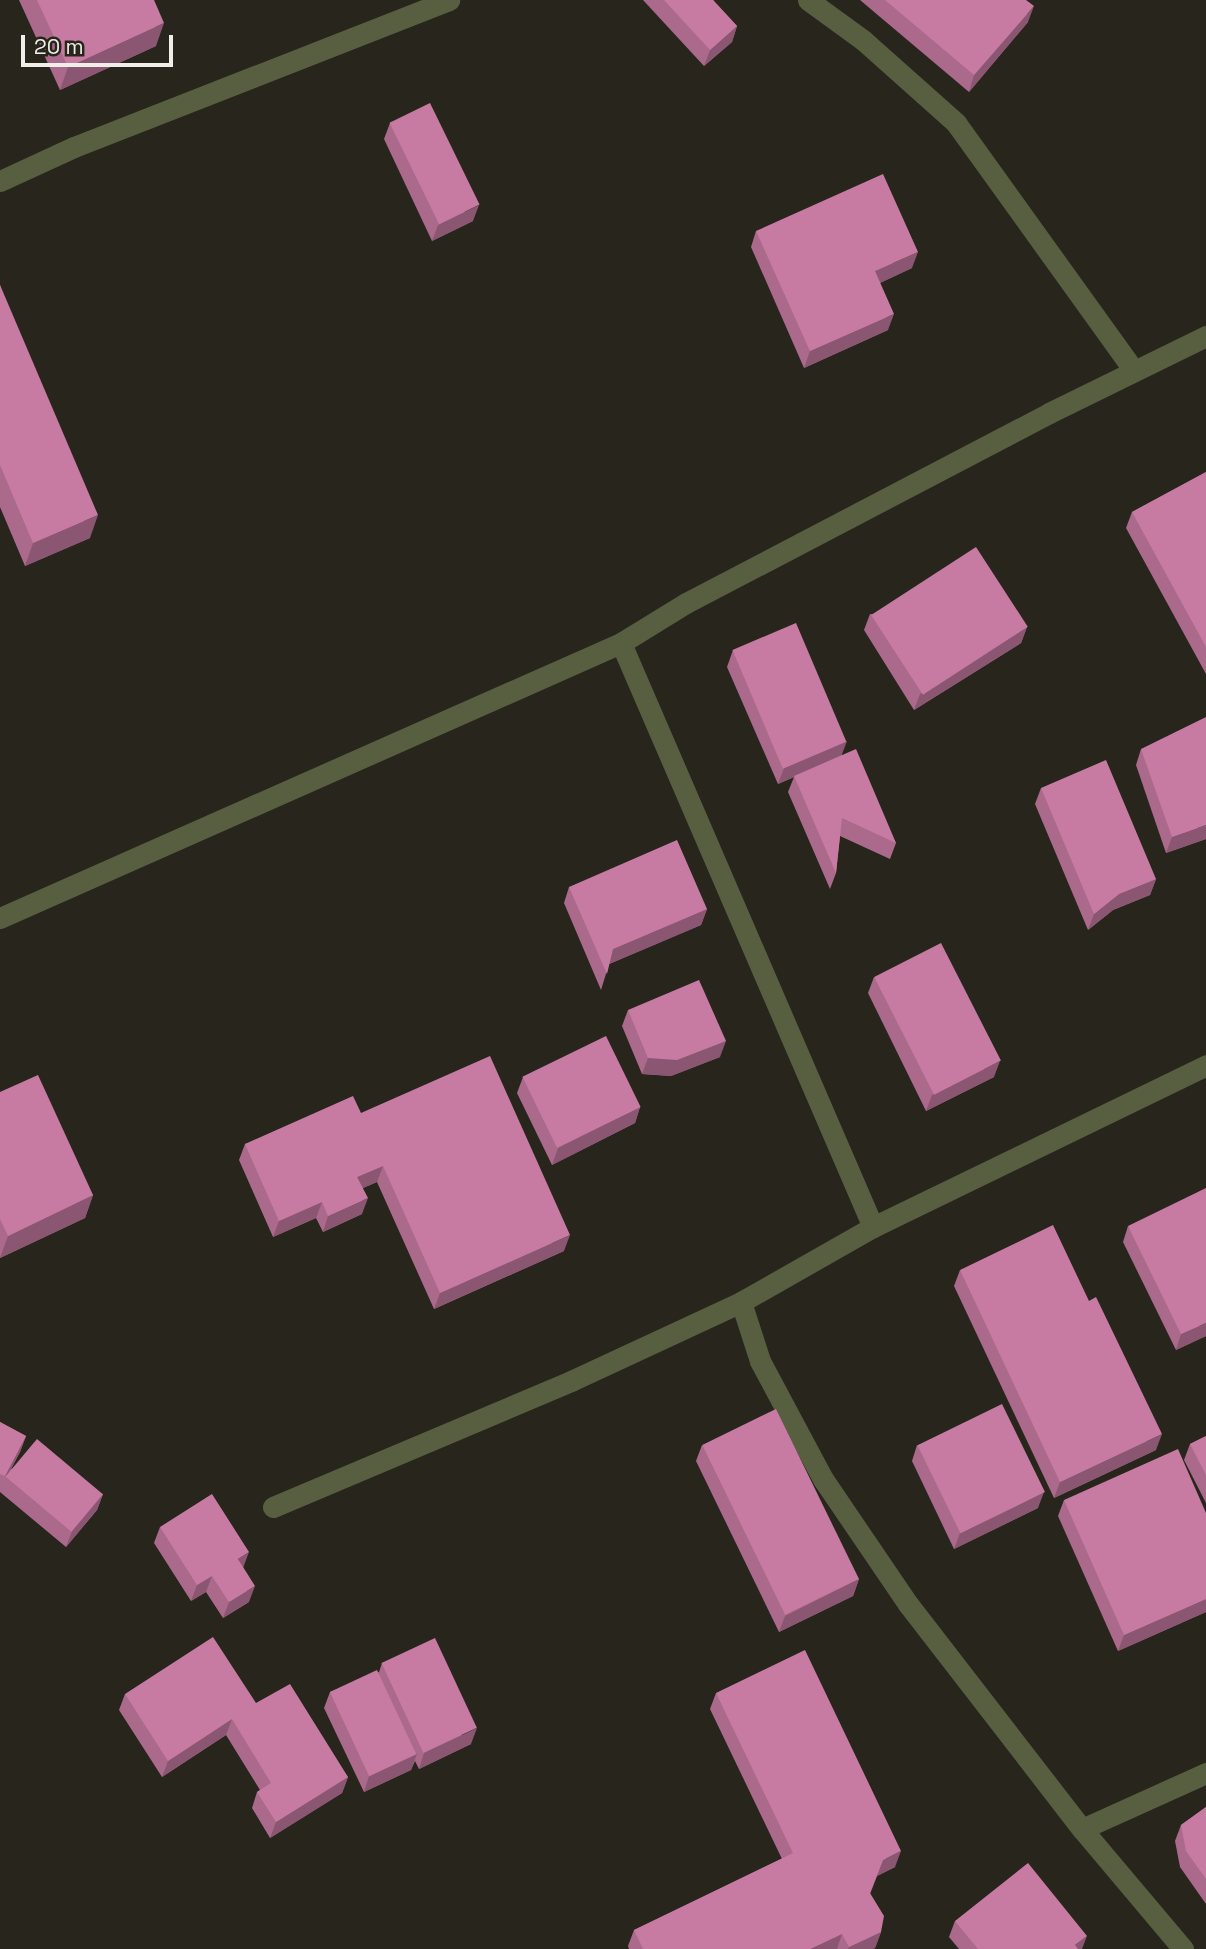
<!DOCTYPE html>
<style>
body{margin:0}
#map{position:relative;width:1206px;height:1949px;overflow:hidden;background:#28261c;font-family:"Space Grotesk",sans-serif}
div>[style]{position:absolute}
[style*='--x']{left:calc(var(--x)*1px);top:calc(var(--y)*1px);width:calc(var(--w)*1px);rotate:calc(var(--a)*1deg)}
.street>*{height:21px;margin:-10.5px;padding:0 10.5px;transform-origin:10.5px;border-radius:10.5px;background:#575f40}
.wall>*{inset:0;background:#ab6a8b}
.shaded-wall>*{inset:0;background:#8b5671}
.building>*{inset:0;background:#c77ba2;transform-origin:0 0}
span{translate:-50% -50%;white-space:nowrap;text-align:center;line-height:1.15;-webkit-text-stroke:7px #28261c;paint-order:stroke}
.scale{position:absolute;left:21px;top:35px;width:152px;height:32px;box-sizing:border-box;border:4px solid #f0eee8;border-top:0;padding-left:9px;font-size:21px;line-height:24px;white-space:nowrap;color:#f0eee8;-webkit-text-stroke:5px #28261c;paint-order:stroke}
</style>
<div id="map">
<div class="street">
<i style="--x:808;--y:0;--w:68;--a:36"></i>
<i style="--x:863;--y:40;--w:125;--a:41.7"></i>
<i style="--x:956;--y:123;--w:305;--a:54.3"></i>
<i style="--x:0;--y:181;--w:81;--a:-24.7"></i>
<i style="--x:74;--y:147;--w:403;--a:-21.4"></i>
<i style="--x:0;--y:918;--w:679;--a:-23.89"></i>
<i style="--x:873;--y:1227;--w:636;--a:-113.34"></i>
<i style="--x:621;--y:643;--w:76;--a:-31.6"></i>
<i style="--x:686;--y:603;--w:410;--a:-27.6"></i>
<i style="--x:1049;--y:413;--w:175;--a:-26.1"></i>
<i style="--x:741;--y:1302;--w:62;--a:72.1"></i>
<i style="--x:760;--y:1361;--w:134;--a:61.9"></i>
<i style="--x:823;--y:1479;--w:151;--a:55.8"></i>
<i style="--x:908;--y:1604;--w:284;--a:52.3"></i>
<i style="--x:1082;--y:1829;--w:157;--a:49.9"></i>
<i style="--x:273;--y:1507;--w:324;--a:-22.9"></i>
<i style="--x:571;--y:1381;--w:187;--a:-24.9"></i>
<i style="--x:741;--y:1302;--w:152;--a:-29.6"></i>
<i style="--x:873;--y:1227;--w:370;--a:-25.9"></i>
<i style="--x:1082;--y:1829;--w:136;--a:-24.3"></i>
</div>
<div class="wall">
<i style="clip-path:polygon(19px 0,154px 0,156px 46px,60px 90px)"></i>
<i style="clip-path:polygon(643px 0,713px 0,737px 26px,732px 42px,704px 66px)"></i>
<i style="clip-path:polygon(860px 0,1026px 0,1028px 22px,969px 92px)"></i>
<i style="clip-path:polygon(390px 123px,473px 221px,432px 241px,384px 139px)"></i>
<i style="clip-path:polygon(756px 231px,912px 268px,880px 283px,888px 330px,804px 368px,751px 247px)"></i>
<i style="clip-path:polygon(0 285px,90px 538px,25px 566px,0 507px)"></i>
<i style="clip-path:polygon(1206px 472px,1206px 674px,1126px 528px,1132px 512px)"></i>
<i style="clip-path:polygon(870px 614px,1027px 627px,1021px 643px,914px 710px,864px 630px)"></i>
<i style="clip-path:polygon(733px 650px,842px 755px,896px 843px,890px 859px,840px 836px,836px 873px,830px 889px,788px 792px,794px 777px,778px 784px,727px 667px)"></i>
<i style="clip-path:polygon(1141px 749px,1206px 839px,1166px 853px,1136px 765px)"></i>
<i style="clip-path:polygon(1041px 788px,1156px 879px,1150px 895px,1113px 910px,1088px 930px,1035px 804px)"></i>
<i style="clip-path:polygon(569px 887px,707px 909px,701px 925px,609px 964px,601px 990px,564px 903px)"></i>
<i style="clip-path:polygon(874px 977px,994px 1077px,926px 1111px,868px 993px)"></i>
<i style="clip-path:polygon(628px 1010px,720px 1057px,671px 1076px,642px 1074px,622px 1026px)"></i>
<i style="clip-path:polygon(523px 1077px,640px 1107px,635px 1123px,552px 1165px,517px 1093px)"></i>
<i style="clip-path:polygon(0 1092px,93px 1195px,85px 1218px,0 1258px)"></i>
<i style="clip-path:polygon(361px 1113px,564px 1251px,434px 1309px,377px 1182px,363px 1188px,362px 1214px,323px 1232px,316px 1218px,273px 1237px,239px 1160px,245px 1144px)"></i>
<i style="clip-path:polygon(1128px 1226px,1206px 1336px,1176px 1350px,1123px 1242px)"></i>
<i style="clip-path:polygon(960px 1270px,1156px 1450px,1054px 1498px,954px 1286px)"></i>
<i style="clip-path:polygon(0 1422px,26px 1436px,20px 1452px,11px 1469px,103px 1494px,97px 1510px,66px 1547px,0 1492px)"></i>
<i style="clip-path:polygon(1206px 1436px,1206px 1503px,1184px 1460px,1190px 1444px)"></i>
<i style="clip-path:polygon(702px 1445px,859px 1579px,853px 1596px,779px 1632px,696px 1461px)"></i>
<i style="clip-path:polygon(917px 1445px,1038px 1508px,954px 1549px,912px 1461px)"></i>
<i style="clip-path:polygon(1064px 1500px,1206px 1513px,1206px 1612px,1118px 1651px,1058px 1516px)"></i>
<i style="clip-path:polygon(160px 1527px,243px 1567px,249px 1602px,223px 1618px,206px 1592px,191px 1601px,154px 1543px)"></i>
<i style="clip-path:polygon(382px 1663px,471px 1744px,419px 1769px,415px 1761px,411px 1770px,364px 1792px,324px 1708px,330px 1692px,379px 1672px)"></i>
<i style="clip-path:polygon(716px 1693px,895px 1867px,877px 1876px,870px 1894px,881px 1932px,875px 1948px,872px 1949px,629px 1949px,628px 1946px,634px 1930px,782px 1859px,710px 1709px)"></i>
<i style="clip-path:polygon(125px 1694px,256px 1703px,348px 1777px,342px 1793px,270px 1838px,252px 1808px,257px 1792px,260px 1790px,226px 1735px,162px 1777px,119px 1710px)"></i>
<i style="clip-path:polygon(1206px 1807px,1206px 1904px,1180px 1867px,1175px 1841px,1181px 1825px)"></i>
<i style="clip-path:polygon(955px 1921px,1082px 1949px,959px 1949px,949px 1937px)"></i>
</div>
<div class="shaded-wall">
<i style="clip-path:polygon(1034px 6px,1028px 22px,969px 92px,974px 75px)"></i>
<i style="clip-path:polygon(164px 23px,156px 46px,60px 90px,68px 67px)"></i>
<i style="clip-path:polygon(737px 26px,732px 42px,704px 66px,710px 50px)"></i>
<i style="clip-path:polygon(479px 205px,473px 221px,432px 241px,438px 225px)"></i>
<i style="clip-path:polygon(918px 252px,912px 268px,869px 288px,875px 271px)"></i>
<i style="clip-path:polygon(894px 314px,888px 330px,804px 368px,810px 351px)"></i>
<i style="clip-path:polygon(98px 515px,90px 538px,25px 566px,33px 543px)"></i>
<i style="clip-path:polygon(1027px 627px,1021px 643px,914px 710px,920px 694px)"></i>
<i style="clip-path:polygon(847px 741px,841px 757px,778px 784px,784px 768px)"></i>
<i style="clip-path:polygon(1206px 825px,1206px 839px,1166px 853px,1172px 837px)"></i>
<i style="clip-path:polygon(1156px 879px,1150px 895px,1113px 910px,1088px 930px,1094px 914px,1119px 894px)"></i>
<i style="clip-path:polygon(707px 909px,701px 925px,607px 965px,613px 949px)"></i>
<i style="clip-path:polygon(726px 1041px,720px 1057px,671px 1076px,642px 1074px,648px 1058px)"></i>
<i style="clip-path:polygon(1000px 1061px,994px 1077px,926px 1111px,932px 1095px)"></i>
<i style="clip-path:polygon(640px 1107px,635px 1123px,552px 1165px,558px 1148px)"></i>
<i style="clip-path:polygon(383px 1166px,377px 1182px,351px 1193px,357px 1177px)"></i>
<i style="clip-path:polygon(93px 1195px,85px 1218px,0 1258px,8px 1236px)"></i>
<i style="clip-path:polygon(368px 1198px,362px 1214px,323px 1232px,328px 1216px)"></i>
<i style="clip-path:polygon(322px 1202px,316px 1218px,273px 1237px,279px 1221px)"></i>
<i style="clip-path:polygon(570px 1235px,564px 1251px,434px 1309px,440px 1293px)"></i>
<i style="clip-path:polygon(1206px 1323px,1206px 1336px,1176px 1350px,1181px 1334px)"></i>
<i style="clip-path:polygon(1162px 1434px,1156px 1450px,1054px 1498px,1060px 1482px)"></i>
<i style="clip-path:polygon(26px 1436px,20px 1452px,7px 1477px,5px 1476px,0 1490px,5px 1476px)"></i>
<i style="clip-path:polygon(1044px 1492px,1038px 1508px,954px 1549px,960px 1533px)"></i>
<i style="clip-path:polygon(103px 1494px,97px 1510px,66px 1547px,72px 1531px)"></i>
<i style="clip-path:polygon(249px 1552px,243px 1568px,238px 1559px)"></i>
<i style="clip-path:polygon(212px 1576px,206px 1592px,191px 1601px,197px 1585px)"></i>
<i style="clip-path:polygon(859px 1579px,853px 1596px,779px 1632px,785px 1616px)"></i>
<i style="clip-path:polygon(255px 1586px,249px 1602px,223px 1618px,229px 1602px)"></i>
<i style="clip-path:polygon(1206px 1599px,1206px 1612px,1118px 1651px,1124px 1635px)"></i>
<i style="clip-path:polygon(232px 1719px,226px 1735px,162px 1777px,168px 1761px)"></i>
<i style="clip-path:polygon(477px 1728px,471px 1744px,419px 1769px,424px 1753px)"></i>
<i style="clip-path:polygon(417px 1754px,411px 1770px,364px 1792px,369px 1776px)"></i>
<i style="clip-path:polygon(348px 1777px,342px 1793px,270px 1838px,276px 1822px)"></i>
<i style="clip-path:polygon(901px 1851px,895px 1867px,877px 1876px,864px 1909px,883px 1860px)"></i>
<i style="clip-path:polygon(881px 1932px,875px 1948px,872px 1949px,848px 1949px,849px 1947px)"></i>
<i style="clip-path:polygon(842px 1934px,837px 1949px,810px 1949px)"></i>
<i style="clip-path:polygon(1087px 1936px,1082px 1949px,1074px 1949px,1075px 1945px)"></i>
</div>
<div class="building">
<i style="clip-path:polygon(37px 0,154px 0,164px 23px,68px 67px)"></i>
<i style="clip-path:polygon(664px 0,713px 0,737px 26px,710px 50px)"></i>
<i style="clip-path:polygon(885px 0,1026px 0,1034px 6px,974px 75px)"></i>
<i style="left:430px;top:103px;width:113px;height:45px;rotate:64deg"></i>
<i style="clip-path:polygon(883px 174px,918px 252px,875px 271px,894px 314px,810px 351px,756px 231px)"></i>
<i style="clip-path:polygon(0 285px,98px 515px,33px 543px,0 465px)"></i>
<i style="clip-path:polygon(1206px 472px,1206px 647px,1132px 512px)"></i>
<i style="left:976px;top:547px;width:95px;height:125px;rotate:57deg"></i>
<i style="left:796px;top:623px;width:129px;height:69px;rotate:67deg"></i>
<i style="clip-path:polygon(1206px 717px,1206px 825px,1172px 837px,1141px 749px)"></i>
<i style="clip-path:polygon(856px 749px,896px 843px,842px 818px,836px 873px,794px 776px)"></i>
<i style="clip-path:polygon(1106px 760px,1156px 879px,1119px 894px,1094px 914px,1041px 788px)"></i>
<i style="clip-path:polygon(677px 840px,707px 909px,613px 949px,607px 974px,569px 887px)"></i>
<i style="left:941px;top:943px;width:132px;height:75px;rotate:63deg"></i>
<i style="clip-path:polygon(699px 980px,726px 1041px,677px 1060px,648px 1058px,628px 1010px)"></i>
<i style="left:606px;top:1036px;width:79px;height:93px;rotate:64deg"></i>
<i style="clip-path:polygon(490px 1056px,570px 1235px,440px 1293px,383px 1166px,357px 1177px,368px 1198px,328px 1216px,322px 1202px,279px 1221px,245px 1144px,353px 1096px,361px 1113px)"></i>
<i style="clip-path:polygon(38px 1075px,93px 1195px,8px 1236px,0 1219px,0 1092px)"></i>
<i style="clip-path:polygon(1206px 1188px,1206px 1323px,1181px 1334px,1128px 1226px)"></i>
<i style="clip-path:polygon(1053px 1225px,1089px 1301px,1096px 1297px,1162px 1434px,1060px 1482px,960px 1270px)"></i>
<i style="left:1002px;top:1404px;width:98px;height:94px;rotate:64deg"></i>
<i style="left:776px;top:1409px;width:189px;height:82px;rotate:64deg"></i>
<i style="clip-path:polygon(0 1422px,26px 1436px,5px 1476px,0 1474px)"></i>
<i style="clip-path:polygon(1206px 1436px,1206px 1475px,1190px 1444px)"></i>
<i style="left:37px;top:1439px;width:86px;height:49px;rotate:40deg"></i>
<i style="clip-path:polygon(1178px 1449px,1206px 1513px,1206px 1599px,1124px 1635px,1064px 1500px)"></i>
<i style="clip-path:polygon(212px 1494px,249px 1552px,238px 1559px,255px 1586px,229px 1602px,212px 1576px,197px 1585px,160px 1527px)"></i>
<i style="clip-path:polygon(213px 1637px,256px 1703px,290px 1684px,348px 1777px,276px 1822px,257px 1792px,271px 1783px,232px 1719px,168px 1761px,125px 1694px)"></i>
<i style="left:435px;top:1638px;width:99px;height:59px;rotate:65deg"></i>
<i style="clip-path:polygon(805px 1650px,901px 1851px,883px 1860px,870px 1893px,884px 1916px,881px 1932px,849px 1947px,842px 1934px,810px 1949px,643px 1949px,634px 1930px,793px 1853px,716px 1693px)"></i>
<i style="left:377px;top:1670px;width:93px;height:52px;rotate:65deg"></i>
<i style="clip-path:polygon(1206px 1807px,1206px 1879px,1186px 1851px,1181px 1825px)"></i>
<i style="clip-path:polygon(1028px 1863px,1087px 1936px,1075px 1945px,1078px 1949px,978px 1949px,955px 1921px)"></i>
</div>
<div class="scale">20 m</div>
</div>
